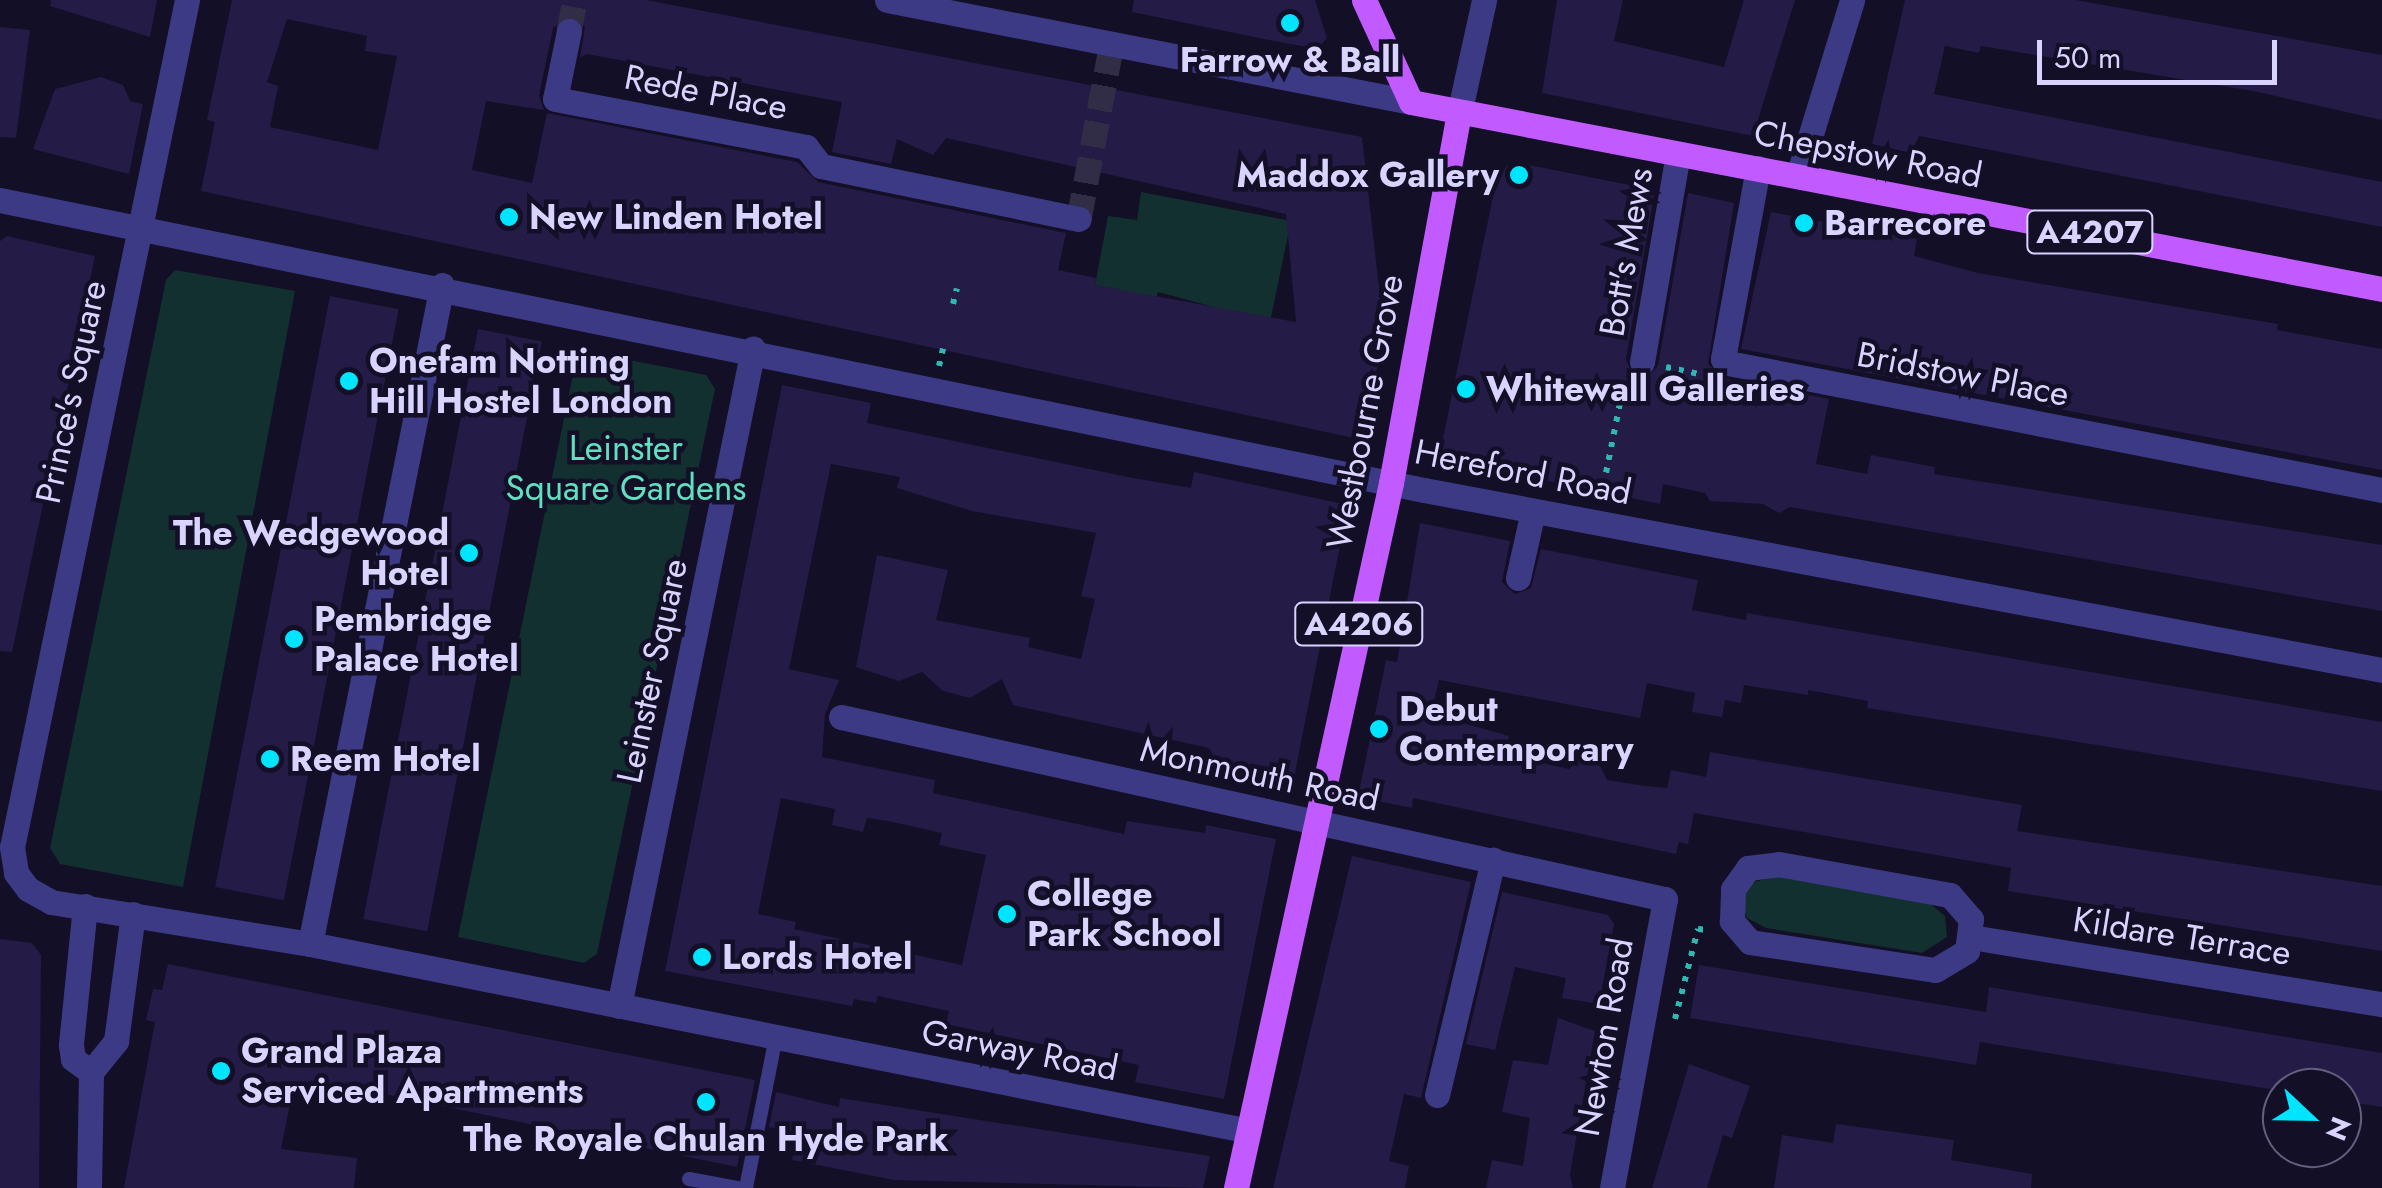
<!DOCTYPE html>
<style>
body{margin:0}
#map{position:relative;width:2382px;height:1188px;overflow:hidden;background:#130f26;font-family:Jost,sans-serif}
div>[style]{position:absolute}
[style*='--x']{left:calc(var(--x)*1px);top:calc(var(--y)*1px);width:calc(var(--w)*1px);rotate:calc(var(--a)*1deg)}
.green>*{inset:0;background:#12302f}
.building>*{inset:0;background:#241b47;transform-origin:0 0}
.minor-tunnel>*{height:25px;margin-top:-12.5px;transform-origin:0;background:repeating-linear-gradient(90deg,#312d47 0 25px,transparent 0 37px)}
.path>*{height:6px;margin-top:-3px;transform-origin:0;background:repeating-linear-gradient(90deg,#2fb8b0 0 5px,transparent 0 13px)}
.service>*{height:14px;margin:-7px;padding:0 7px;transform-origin:7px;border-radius:7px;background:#3d3a85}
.minor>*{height:25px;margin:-12.5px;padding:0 12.5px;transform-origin:12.5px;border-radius:12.5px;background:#3d3a85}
.tertiary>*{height:25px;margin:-12.5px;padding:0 12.5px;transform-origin:12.5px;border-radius:12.5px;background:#3d3a85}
.primary>*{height:25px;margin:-12.5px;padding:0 12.5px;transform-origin:12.5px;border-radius:12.5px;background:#c25bff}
.dots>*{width:28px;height:28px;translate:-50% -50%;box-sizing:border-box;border:5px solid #130f26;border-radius:50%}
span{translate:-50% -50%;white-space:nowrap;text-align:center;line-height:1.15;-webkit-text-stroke:9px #130f26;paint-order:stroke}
.shield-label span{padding:2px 8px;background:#130f26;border:2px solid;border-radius:8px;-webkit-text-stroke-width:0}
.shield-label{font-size:32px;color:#d9d4ff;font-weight:700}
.poi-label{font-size:35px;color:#d9d4ff;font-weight:700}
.right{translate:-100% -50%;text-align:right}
.left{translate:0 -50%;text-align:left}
.street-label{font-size:35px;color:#d9d4ff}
.park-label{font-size:35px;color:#5fe0c0}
.north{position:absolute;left:2262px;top:1068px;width:100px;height:100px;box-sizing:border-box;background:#130f26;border:2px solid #625e7d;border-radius:50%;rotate:112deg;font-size:28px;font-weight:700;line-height:40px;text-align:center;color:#d9d4ff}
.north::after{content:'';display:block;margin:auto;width:35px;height:45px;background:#00e5ff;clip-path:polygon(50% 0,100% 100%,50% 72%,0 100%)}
.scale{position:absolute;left:2037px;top:40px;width:240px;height:45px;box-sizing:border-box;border:5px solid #d9d4ff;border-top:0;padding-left:12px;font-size:30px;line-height:35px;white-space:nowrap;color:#d9d4ff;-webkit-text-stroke:8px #130f26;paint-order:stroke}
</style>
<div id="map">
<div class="green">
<i style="clip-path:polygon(1141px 192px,1291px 221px,1270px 322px,1158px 292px,1156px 298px,1095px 285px,1108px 216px,1137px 220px)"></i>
<i style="clip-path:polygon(175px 270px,295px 291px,183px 887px,60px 864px,50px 848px,166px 280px)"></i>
<i style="clip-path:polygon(578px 350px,706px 375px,715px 389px,597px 954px,584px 963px,458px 937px)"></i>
<i style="clip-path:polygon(1778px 876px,1928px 902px,1945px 916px,1947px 937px,1922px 953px,1766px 928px,1747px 918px,1742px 901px,1750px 883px)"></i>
</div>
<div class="building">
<i style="clip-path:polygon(51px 0,157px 0,150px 37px,50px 6px)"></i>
<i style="clip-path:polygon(evenodd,232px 0,646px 0,1362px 137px,1384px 332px,1363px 440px,201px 191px,215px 122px,207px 120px,232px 0,573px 15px,585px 27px,580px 58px,587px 54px,842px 102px,832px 152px,891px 164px,897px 139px,933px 155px,946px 138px,1286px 214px,1296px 322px,1095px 285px,1096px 278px,1058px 270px,1066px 233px,818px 182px,797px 162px,547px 113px,532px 183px,472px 170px,486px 101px,544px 110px,539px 96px,553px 28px,573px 15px,232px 0,287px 19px,367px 36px,365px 51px,397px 56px,378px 150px,270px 127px,278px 86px,267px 82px,287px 19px)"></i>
<i style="clip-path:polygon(1134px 0,1315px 0,1327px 38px,1318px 49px,1269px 40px,1132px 12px)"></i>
<i style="clip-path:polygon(1557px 0,1623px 0,1614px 41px,1724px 67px,1744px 0,1795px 0,1753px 136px,1542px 93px)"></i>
<i style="clip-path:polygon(1905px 0,2076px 0,2382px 55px,2382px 120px,2253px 91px,1981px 46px,1979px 53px,1945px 46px,1934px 94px,2382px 182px,2382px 227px,1919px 136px,1911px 153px,1872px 144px)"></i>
<i style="clip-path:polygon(0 27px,30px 30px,16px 138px,0 137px)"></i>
<i style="clip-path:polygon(101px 77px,123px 85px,130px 101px,143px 104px,129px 174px,33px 149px,55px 89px)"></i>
<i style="clip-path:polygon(1514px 162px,1655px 190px,1626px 359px,1632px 375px,1647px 377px,1658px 366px,1688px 193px,1734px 203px,1708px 364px,1725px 379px,1829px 399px,1816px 464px,1867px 474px,1871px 455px,1935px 467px,1934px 474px,2382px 545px,2382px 611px,1790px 507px,1779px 513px,1763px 504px,1710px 501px,1705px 493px,1663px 484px,1660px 504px,1447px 460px,1441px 448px,1498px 172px)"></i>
<i style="clip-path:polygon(1771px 212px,1917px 239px,1914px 256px,1978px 273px,2278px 324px,2277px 330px,2382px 349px,2382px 470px,1741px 349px)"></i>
<i style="clip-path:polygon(7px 236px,95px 256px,12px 652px,0 651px,0 241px)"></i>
<i style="left:330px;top:296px;width:70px;height:602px;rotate:11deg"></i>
<i style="left:478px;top:329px;width:65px;height:601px;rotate:11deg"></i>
<i style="clip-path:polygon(evenodd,782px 385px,871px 403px,867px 423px,1128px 477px,1191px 488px,1194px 472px,1348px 505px,1293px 783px,1222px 770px,1209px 748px,1013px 705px,1002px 679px,970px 698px,943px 691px,922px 672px,899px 681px,856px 667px,877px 555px,948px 570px,936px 620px,1030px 638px,1028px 647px,1081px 659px,1095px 599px,1081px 596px,1096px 533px,972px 511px,897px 488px,900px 477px,831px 464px,789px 669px,839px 680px,825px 714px,822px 757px,935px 780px,933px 793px,1124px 834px,1127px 821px,1205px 833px,1206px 825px,1276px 839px,1224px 1099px,1135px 1082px,1139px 1065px,946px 1024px,949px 1011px,878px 996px,876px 1003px,854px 999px,852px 1006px,665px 971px,782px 385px,781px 798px,835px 809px,832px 825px,863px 832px,867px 818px,888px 821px,942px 833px,939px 845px,986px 855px,962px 965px,794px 929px,796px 922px,758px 914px,781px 798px)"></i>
<i style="clip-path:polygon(1420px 523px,1510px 541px,1502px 582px,1515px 594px,1531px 588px,1541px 549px,1698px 580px,1692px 610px,1746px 620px,1747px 613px,2382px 722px,2382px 791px,1867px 708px,1868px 701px,1808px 690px,1808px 695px,1744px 685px,1741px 703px,1725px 700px,1722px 717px,1692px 712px,1695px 693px,1647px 683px,1640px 718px,1439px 680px,1431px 714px,1509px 736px,1506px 755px,1569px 769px,1583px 756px,1597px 759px,1607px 780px,1645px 786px,1667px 788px,1671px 770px,1706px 777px,1710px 752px,2022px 805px,2017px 831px,2382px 886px,2382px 951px,2008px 891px,2011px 868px,1694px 813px,1688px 844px,1679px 842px,1676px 854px,1413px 798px,1412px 808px,1358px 797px,1386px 660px,1397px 662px)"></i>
<i style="clip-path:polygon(1352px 856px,1471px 882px,1421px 1098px,1404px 1094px,1392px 1148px,1389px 1161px,1409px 1166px,1405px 1188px,1273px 1188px)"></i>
<i style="clip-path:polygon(1502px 892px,1608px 915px,1614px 924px,1599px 1004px,1562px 998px,1566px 978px,1515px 967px,1495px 1050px,1466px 1044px)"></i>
<i style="clip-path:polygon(0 939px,32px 943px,41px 955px,39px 1188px,0 1188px)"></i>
<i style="clip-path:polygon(168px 964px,755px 1080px,737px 1167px,341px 1085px,339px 1097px,293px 1088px,281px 1149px,357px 1158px,354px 1188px,124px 1188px,155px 1022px,146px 1020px,153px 989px,162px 990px)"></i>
<i style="clip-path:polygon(1699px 965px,1986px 1012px,1989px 987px,2382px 1053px,2382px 1107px,2342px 1101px,2342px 1088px,2282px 1091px,1980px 1042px,1976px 1065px,1690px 1018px)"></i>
<i style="clip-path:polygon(1558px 1018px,1595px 1031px,1570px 1174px,1573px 1188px,1486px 1188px,1492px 1160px,1523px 1166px,1530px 1118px,1502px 1112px,1513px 1060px,1548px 1065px)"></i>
<i style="clip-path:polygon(1689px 1064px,1750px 1086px,1732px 1138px,1723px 1135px,1707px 1188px,1652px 1188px)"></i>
<i style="clip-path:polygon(776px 1092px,839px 1107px,840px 1098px,1210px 1156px,1203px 1188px,894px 1180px,792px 1160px,797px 1133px,769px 1127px)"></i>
<i style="clip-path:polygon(1836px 1124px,1954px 1140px,1951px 1160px,2032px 1174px,2031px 1188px,1774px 1188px,1782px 1135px,1833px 1143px)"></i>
</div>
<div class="minor-tunnel">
<i style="--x:569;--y:31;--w:32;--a:-79"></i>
<i style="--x:1079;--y:219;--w:179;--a:-79.4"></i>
</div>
<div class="path">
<i style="--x:953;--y:304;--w:16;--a:-76"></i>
<i style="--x:939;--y:366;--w:18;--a:-77"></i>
<i style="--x:1666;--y:367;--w:38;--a:12"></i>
<i style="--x:1601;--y:498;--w:117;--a:-78.7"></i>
<i style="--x:1675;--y:1019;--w:93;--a:-75.7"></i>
<i style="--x:1698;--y:929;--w:10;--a:6"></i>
</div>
<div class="service">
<i style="--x:689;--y:1179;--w:50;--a:10.4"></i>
<i style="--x:746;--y:1188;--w:154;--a:-78.8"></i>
</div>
<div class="minor">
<i style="--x:187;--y:0;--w:865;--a:101.67"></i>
<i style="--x:12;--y:847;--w:26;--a:81"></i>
<i style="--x:16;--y:873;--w:20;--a:53"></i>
<i style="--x:28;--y:889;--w:26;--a:29"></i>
<i style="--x:51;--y:902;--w:262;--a:9.2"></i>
<i style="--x:310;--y:944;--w:957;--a:11.26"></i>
<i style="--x:887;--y:0;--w:534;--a:11.02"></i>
<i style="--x:569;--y:31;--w:69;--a:101.6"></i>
<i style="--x:555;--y:99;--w:256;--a:10.8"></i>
<i style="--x:806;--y:147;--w:24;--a:52"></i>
<i style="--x:821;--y:166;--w:263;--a:11.6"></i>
<i style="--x:1758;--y:168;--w:194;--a:100.4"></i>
<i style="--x:1723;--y:359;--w:6;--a:39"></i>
<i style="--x:1728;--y:363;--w:666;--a:10.99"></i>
<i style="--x:1798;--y:176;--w:184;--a:-72.9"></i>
<i style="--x:0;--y:200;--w:1453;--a:11.51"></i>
<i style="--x:1424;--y:490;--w:975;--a:10.64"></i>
<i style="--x:1642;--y:362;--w:211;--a:-80.2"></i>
<i style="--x:1518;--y:578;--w:69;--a:-77.4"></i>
<i style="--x:841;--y:717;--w:844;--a:12.46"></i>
<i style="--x:1665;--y:899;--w:294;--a:100.4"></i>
<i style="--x:1779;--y:864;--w:174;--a:10.3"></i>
<i style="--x:1950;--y:895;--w:32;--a:49"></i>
<i style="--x:1971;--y:919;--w:32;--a:97"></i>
<i style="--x:1967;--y:951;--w:37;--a:149"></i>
<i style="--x:1935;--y:970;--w:187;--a:-171.4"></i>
<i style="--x:1750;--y:942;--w:28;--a:-131"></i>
<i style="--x:1732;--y:921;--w:32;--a:-88"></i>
<i style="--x:1733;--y:889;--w:26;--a:-54"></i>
<i style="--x:1748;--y:868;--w:31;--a:-7"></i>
<i style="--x:85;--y:906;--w:140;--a:95.8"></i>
<i style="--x:71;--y:1045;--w:14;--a:82"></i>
<i style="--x:73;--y:1059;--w:22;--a:36"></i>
<i style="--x:1971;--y:937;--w:416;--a:9.3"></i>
<i style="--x:310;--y:944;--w:672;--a:-78.67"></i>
<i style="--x:619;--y:1006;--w:671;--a:-78.47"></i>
<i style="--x:91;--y:1072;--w:40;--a:-51"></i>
<i style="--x:116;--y:1041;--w:128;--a:-82.4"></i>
<i style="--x:1437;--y:1095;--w:242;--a:-76.6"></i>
<i style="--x:89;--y:1188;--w:116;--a:-89"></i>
</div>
<div class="tertiary">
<i style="--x:1459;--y:114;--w:117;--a:-77.6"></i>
</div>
<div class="primary">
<i style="--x:1364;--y:0;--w:112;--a:65.3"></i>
<i style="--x:1411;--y:102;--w:989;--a:10.9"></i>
<i style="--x:1236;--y:1188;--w:722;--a:-77.6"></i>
<i style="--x:1391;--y:483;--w:375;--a:-79.6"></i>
</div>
<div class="dots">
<i style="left:1290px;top:23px;background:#00e5ff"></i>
<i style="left:1519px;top:175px;background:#00e5ff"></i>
<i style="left:509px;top:217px;background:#00e5ff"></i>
<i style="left:1804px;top:223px;background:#00e5ff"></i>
<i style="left:349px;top:381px;background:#00e5ff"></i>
<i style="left:1466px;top:389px;background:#00e5ff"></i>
<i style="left:469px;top:553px;background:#00e5ff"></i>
<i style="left:294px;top:639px;background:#00e5ff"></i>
<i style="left:1379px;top:729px;background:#00e5ff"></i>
<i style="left:270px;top:759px;background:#00e5ff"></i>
<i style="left:1007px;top:914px;background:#00e5ff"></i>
<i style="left:702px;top:957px;background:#00e5ff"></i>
<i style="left:221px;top:1071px;background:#00e5ff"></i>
<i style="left:706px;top:1102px;background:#00e5ff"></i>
</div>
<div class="shield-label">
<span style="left:2090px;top:232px">A4207</span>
<span style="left:1359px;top:624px">A4206</span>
</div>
<div class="poi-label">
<span style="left:1290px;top:60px">Farrow &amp; Ball</span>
<span class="right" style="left:1499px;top:175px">Maddox Gallery</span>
<span class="left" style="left:529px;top:217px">New Linden Hotel</span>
<span class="left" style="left:1824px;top:223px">Barrecore</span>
<span class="left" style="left:369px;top:381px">Onefam Notting<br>Hill Hostel London</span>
<span class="left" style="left:1486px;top:389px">Whitewall Galleries</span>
<span class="right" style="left:449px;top:553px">The Wedgewood<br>Hotel</span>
<span class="left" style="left:314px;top:639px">Pembridge<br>Palace Hotel</span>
<span class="left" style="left:1399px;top:729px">Debut<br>Contemporary</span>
<span class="left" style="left:290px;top:759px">Reem Hotel</span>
<span class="left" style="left:1027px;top:914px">College<br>Park School</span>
<span class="left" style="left:722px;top:957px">Lords Hotel</span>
<span class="left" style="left:241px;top:1071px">Grand Plaza<br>Serviced Apartments</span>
<span style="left:706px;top:1139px">The Royale Chulan Hyde Park</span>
</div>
<div class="street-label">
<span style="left:706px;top:92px;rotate:11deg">Rede Place</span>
<span style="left:1868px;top:154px;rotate:11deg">Chepstow Road</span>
<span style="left:1626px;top:252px;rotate:-80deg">Bott's Mews</span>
<span style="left:1963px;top:374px;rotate:11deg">Bridstow Place</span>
<span style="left:71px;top:392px;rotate:-78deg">Prince's Square</span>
<span style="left:1365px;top:412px;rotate:-79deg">Westbourne Grove</span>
<span style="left:1523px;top:472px;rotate:11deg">Hereford Road</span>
<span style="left:652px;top:671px;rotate:-78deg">Leinster Square</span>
<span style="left:1260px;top:774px;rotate:12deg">Monmouth Road</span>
<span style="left:2182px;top:936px;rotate:9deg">Kildare Terrace</span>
<span style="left:1604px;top:1037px;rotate:-80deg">Newton Road</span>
<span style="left:1020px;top:1050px;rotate:11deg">Garway Road</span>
</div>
<div class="park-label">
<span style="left:626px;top:468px">Leinster<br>Square Gardens</span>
</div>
<div class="north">N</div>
<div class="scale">50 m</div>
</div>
